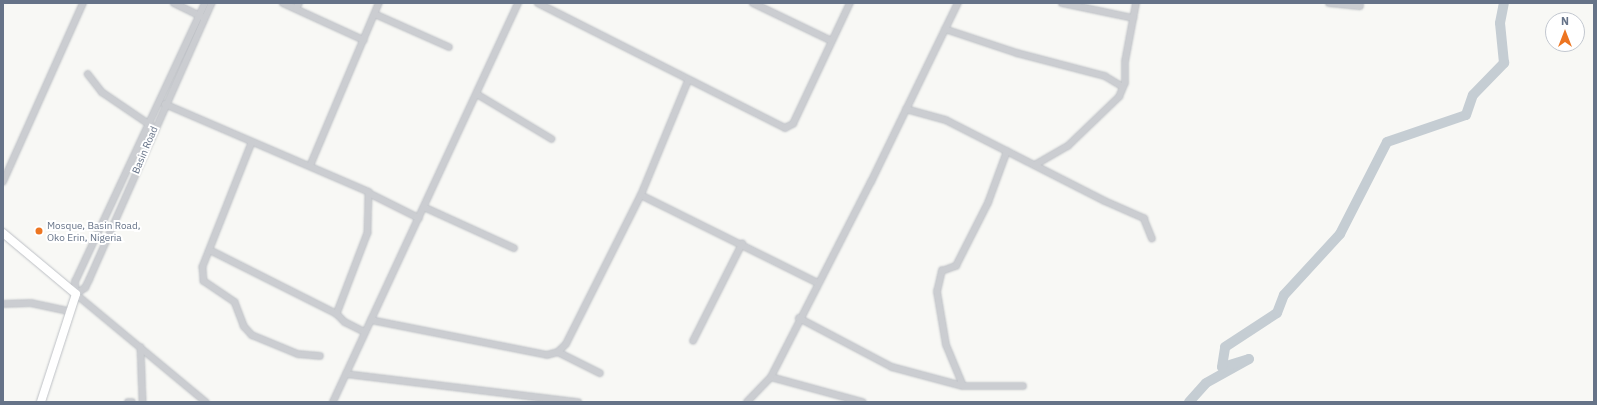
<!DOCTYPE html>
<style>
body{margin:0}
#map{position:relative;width:1597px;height:405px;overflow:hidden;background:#f8f8f5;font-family:"IBM Plex Sans",sans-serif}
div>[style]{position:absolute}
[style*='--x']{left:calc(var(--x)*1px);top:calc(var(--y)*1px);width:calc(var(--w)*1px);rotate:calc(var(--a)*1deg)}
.river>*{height:10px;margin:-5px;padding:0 5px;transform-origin:5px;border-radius:5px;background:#c5cdd3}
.roads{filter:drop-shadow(0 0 1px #bdc0c5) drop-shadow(0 0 1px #bdc0c5)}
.street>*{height:5.5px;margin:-2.75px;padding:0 2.75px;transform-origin:2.75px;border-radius:2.75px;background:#cbcdd1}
.secondary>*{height:8px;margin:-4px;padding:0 4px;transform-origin:4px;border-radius:4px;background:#fff}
.dots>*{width:11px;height:11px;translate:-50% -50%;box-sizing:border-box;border:2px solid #fff;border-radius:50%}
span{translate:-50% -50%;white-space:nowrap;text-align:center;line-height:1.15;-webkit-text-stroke:4px #fff;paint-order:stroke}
.street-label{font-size:10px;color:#667388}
.poi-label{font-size:10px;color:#667388}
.left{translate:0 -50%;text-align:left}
.frame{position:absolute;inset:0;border:4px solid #667388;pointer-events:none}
.north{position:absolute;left:1545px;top:12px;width:40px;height:40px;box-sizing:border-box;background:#fff;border:1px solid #c2c7cf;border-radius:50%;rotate:0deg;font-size:11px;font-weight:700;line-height:16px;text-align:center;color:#667388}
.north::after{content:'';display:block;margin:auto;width:14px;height:18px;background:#ed7521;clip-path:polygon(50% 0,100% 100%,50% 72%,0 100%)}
</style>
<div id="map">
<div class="river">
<i style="--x:1189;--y:402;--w:25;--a:-48"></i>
<i style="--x:1206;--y:383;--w:49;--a:-29.2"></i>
<i style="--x:1249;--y:359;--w:28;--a:163"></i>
<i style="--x:1222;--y:367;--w:20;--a:-81"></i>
<i style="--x:1225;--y:347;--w:62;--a:-33.2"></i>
<i style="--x:1277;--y:313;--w:19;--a:-69"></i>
<i style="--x:1284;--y:295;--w:83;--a:-47.4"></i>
<i style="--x:1340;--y:234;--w:103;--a:-62.9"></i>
<i style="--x:1387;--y:142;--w:83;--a:-18.9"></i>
<i style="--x:1466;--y:115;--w:21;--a:-71"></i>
<i style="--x:1473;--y:95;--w:45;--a:-45.9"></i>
<i style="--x:1504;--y:63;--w:40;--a:-95.7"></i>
<i style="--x:1500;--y:23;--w:20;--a:-79"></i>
</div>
<div class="roads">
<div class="street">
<i style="--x:174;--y:3;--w:32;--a:26"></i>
<i style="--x:283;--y:3;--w:89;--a:24.6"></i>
<i style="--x:538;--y:3;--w:277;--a:26.8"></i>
<i style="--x:785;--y:128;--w:9;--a:-27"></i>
<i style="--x:793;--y:124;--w:134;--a:-64.8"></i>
<i style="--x:753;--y:3;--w:85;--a:25.7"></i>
<i style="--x:1062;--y:3;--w:73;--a:11.9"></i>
<i style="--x:1329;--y:3;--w:31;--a:6"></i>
<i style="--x:1360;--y:6;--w:3;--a:-90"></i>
<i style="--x:296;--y:9;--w:7;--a:-63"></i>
<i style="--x:375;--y:14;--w:81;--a:24"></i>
<i style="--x:945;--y:29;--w:76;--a:18.4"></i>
<i style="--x:1017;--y:53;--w:91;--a:14.6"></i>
<i style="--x:1105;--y:76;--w:21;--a:31"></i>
<i style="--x:88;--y:74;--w:23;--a:52"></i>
<i style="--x:102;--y:92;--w:60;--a:34.2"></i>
<i style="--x:477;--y:94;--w:87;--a:31"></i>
<i style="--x:165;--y:104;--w:222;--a:23.3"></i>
<i style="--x:369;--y:192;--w:41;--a:91.4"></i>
<i style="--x:368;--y:233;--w:87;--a:110.9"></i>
<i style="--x:906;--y:109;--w:41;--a:15.4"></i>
<i style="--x:946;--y:120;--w:178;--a:27"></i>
<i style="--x:1105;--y:201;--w:43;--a:23.6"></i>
<i style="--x:1144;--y:218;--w:22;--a:68"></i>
<i style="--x:252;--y:143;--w:133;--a:111.6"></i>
<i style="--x:203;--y:267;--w:14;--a:86"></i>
<i style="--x:204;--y:281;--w:37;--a:34"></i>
<i style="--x:235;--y:302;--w:26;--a:69"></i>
<i style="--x:244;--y:326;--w:12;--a:48"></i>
<i style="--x:252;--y:335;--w:50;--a:22.4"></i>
<i style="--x:298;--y:354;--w:22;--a:5"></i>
<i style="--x:1035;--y:165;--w:38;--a:-30"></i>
<i style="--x:1068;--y:146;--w:71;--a:-43.9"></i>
<i style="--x:1119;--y:97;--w:15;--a:-67"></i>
<i style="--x:1125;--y:83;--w:21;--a:-90"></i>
<i style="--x:1125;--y:62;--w:60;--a:-79.4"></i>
<i style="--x:310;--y:166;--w:177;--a:-67.1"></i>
<i style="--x:3;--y:182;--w:196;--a:-65.9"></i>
<i style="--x:369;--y:193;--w:56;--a:26.6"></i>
<i style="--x:641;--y:195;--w:198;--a:26.4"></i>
<i style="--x:424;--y:207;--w:99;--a:24.5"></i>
<i style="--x:212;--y:251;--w:140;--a:26.7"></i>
<i style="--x:337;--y:314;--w:11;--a:45"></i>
<i style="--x:345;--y:322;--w:22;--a:27"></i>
<i style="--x:76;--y:294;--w:11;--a:-34"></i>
<i style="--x:85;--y:288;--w:9;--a:-63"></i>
<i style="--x:89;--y:280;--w:303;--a:-66.1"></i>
<i style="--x:76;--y:294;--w:12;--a:-95"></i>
<i style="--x:75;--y:282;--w:308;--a:-65"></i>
<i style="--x:76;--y:294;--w:169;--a:39.7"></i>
<i style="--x:3;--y:304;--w:28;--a:-2"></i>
<i style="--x:31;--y:303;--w:39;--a:12"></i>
<i style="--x:799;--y:318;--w:105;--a:27.8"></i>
<i style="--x:892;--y:367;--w:73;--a:15"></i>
<i style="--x:963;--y:386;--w:60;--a:0"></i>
<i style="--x:371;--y:320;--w:179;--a:11.2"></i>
<i style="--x:547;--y:355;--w:11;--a:-15"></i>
<i style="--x:558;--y:352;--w:11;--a:-45"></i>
<i style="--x:566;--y:344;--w:167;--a:-63.3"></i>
<i style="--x:641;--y:195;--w:123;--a:-67.6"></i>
<i style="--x:693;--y:341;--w:109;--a:-63.2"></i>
<i style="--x:141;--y:347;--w:55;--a:87.9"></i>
<i style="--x:558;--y:352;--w:47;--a:26.6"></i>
<i style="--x:346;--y:374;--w:234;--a:6.9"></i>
<i style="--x:771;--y:377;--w:95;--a:15.2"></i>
<i style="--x:963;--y:386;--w:44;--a:-112.5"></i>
<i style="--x:946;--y:345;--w:54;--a:-99.6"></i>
<i style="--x:937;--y:292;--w:22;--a:-77"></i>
<i style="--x:942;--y:271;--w:15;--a:-20"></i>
<i style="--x:956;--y:266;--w:71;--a:-63.1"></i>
<i style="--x:988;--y:203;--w:55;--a:-69.9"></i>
<i style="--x:128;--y:402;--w:4;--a:0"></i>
<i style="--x:333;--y:402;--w:440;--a:-65.1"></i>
<i style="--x:747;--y:402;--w:35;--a:-46"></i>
<i style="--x:771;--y:377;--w:219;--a:-62.9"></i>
<i style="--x:871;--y:182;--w:199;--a:-64.1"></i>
</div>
<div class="secondary">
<i style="--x:3;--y:233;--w:95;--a:39.9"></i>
<i style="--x:76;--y:294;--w:114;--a:108"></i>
</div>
</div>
<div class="dots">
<i style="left:39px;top:231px;background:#ed7521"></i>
</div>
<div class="street-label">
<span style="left:145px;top:150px;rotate:-67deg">Basin Road</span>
</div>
<div class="poi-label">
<span class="left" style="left:47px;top:231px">Mosque, Basin Road,<br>Oko Erin, Nigeria</span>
</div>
<div class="frame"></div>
<div class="north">N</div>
</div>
